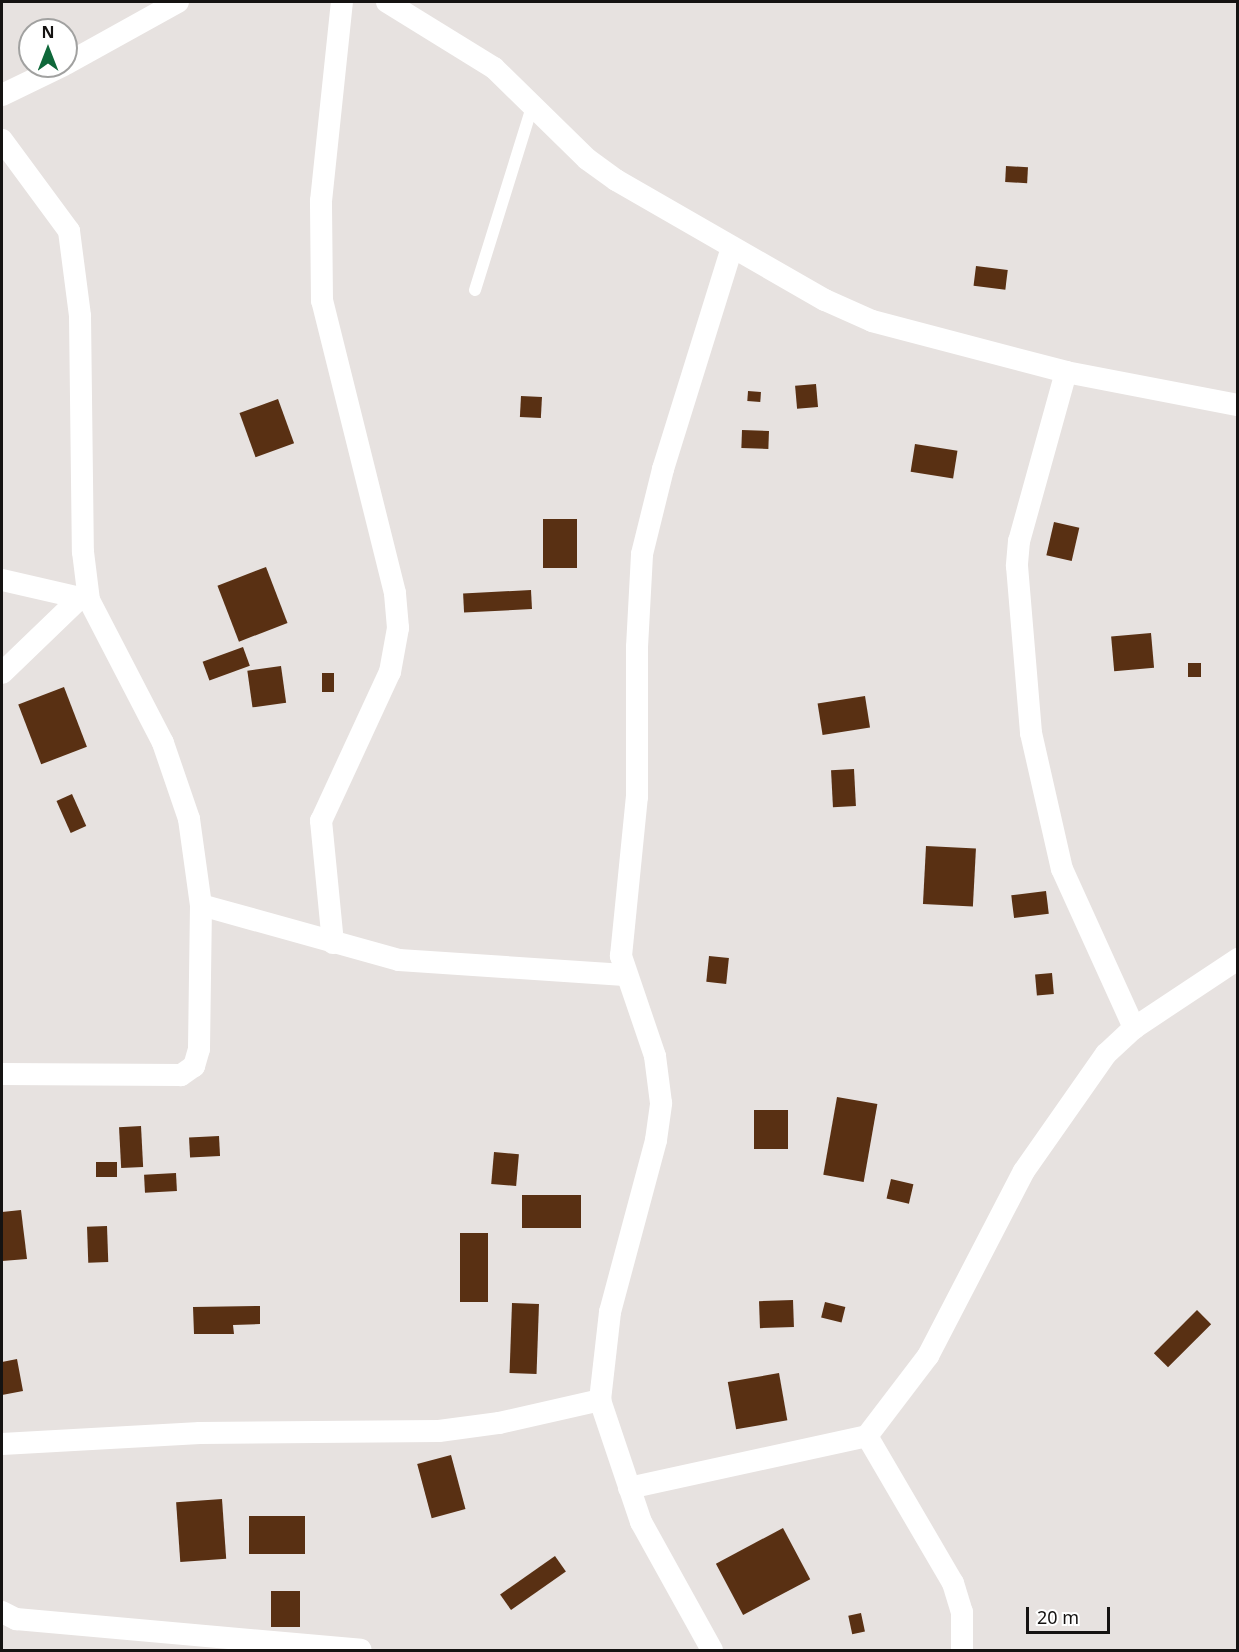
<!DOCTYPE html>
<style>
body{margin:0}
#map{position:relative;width:1239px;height:1652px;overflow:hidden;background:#e7e2e0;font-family:"Noto Sans",sans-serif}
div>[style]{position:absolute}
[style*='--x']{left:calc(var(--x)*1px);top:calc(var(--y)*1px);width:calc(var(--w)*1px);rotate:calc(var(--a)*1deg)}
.building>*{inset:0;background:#593013;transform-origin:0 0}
.service>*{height:12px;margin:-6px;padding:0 6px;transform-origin:6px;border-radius:6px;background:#fff}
.minor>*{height:22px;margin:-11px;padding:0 11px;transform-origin:11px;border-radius:11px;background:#fff}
span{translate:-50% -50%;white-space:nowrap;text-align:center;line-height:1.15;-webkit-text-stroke:6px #fff;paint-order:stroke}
.frame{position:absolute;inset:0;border:3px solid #151312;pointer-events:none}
.north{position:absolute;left:18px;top:18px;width:60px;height:60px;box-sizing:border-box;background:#fff;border:2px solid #a1a1a0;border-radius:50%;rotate:0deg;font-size:16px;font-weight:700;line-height:24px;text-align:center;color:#151312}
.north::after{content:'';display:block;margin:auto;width:21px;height:27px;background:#0f683a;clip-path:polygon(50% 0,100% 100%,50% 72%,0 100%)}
.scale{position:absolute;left:1026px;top:1607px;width:84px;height:27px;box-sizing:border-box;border:3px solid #151312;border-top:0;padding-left:8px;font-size:18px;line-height:21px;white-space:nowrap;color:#151312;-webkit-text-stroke:4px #fff;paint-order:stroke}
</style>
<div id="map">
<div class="building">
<i style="left:1006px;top:166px;width:22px;height:16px;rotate:3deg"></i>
<i style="left:976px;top:266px;width:32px;height:20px;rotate:7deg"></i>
<i style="left:816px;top:384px;width:23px;height:21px;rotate:85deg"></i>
<i style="left:748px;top:391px;width:13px;height:10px;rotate:4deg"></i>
<i style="left:521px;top:396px;width:21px;height:21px;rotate:3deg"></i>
<i style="left:278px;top:399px;width:47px;height:41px;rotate:70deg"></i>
<i style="left:742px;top:430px;width:27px;height:18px;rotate:2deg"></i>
<i style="left:915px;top:444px;width:43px;height:28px;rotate:9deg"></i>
<i style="left:543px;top:519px;width:34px;height:49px"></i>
<i style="left:1054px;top:522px;width:26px;height:34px;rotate:13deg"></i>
<i style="left:266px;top:567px;width:60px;height:52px;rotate:69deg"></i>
<i style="left:531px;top:590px;width:19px;height:68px;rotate:87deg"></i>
<i style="left:1151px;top:633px;width:35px;height:40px;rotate:85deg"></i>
<i style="left:243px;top:647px;width:20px;height:43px;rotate:70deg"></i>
<i style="left:1201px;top:663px;width:14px;height:13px;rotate:90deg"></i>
<i style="left:281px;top:666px;width:37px;height:34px;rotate:82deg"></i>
<i style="left:322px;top:673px;width:12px;height:19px"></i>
<i style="left:64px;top:687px;width:64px;height:49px;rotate:69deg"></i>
<i style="left:865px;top:696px;width:32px;height:48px;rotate:81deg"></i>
<i style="left:854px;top:769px;width:37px;height:23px;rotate:87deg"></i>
<i style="left:72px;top:794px;width:35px;height:17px;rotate:66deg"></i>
<i style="left:926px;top:846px;width:50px;height:58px;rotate:3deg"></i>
<i style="left:1046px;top:891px;width:23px;height:35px;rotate:83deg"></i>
<i style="left:709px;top:956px;width:20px;height:26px;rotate:6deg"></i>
<i style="left:1052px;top:973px;width:21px;height:17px;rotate:85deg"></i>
<i style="left:837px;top:1097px;width:41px;height:79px;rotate:10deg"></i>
<i style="left:754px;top:1110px;width:34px;height:39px"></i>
<i style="left:141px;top:1126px;width:41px;height:22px;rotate:87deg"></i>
<i style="left:219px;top:1136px;width:20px;height:30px;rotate:87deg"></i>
<i style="left:494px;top:1152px;width:25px;height:32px;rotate:5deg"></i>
<i style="left:96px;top:1162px;width:21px;height:15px"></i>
<i style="left:176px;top:1173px;width:18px;height:32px;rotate:87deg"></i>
<i style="left:891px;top:1179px;width:23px;height:20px;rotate:13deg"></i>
<i style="left:581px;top:1195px;width:33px;height:59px;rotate:90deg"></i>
<i style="clip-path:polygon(21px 1210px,27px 1259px,2px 1261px,2px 1212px)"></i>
<i style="left:107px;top:1226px;width:36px;height:20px;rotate:88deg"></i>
<i style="left:460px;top:1233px;width:28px;height:69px"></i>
<i style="left:793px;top:1300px;width:27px;height:34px;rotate:88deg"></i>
<i style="left:825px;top:1302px;width:21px;height:16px;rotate:14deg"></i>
<i style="left:512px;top:1303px;width:27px;height:70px;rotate:2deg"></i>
<i style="clip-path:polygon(260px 1306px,260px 1324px,233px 1325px,234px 1334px,194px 1334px,193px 1307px)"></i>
<i style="left:1197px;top:1310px;width:20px;height:61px;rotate:45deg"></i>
<i style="clip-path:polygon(17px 1359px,23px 1391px,2px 1395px,2px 1362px)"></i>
<i style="left:779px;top:1373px;width:48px;height:52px;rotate:80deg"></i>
<i style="left:451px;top:1455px;width:56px;height:35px;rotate:75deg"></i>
<i style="left:222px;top:1499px;width:60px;height:46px;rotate:86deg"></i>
<i style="left:249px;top:1516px;width:56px;height:38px"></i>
<i style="left:783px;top:1528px;width:58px;height:76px;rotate:62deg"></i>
<i style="left:555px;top:1556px;width:19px;height:67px;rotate:55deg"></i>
<i style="left:271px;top:1591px;width:29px;height:36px"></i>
<i style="left:861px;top:1613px;width:19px;height:13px;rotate:78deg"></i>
</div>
<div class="service">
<i style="--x:475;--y:290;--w:195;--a:-72.7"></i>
</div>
<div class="minor">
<i style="--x:387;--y:2;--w:126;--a:31.7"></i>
<i style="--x:494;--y:68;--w:130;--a:44.4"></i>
<i style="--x:587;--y:159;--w:36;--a:36"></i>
<i style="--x:616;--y:180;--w:241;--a:29.9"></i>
<i style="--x:825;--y:300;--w:51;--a:24.1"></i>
<i style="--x:872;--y:321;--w:201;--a:14.7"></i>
<i style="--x:1066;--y:372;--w:175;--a:10.9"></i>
<i style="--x:66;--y:64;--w:128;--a:-29"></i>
<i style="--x:2;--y:95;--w:67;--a:-25.8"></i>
<i style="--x:2;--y:140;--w:113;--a:53.6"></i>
<i style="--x:69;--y:231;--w:86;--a:82.6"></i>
<i style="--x:80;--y:316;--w:236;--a:89.3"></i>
<i style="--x:83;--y:552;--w:48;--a:82.9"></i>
<i style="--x:89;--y:600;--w:161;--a:62.6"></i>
<i style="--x:163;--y:743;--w:80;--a:71.1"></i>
<i style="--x:189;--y:819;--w:87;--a:82.1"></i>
<i style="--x:201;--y:905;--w:144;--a:90.8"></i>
<i style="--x:199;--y:1049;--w:18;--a:106"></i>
<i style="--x:194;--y:1066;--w:16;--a:145"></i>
<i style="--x:181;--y:1075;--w:179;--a:-179.7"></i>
<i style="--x:1066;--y:372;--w:175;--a:105.5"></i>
<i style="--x:1019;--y:541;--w:25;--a:95"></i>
<i style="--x:1017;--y:566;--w:168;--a:85.2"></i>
<i style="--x:1031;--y:733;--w:139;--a:77.2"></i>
<i style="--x:1062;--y:869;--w:175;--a:65.6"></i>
<i style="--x:2;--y:580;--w:89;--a:12.9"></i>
<i style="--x:2;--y:673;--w:108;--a:-43.9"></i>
<i style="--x:201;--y:905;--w:205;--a:15.5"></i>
<i style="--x:399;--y:960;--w:226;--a:3.8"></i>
<i style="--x:333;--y:943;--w:123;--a:-95.6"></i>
<i style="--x:321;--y:821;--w:164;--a:-65.2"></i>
<i style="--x:390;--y:672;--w:45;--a:-79.7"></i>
<i style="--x:398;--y:628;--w:35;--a:-95"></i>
<i style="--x:395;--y:593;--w:301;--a:-104"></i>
<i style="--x:322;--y:301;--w:100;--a:-90.6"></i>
<i style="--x:321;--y:201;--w:200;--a:-84"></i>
<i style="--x:867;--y:1436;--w:170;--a:59.7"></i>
<i style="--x:953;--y:1583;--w:30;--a:73"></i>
<i style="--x:962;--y:1612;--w:38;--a:90"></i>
<i style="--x:2;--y:1444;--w:198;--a:-3.2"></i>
<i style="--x:200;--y:1433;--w:239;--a:-0.5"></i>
<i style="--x:439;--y:1431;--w:61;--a:-7.6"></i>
<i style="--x:499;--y:1423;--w:104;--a:-12.8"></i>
<i style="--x:629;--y:1488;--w:244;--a:-12.3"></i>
<i style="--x:867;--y:1436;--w:101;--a:-52.7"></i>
<i style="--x:928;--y:1356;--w:208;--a:-62.6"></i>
<i style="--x:1024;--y:1171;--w:143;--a:-55"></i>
<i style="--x:1106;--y:1054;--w:38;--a:-43"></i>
<i style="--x:1134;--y:1028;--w:125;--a:-33.6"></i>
<i style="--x:2;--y:1612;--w:16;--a:27"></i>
<i style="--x:16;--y:1619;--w:346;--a:5.1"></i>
<i style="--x:712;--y:1650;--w:146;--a:-119"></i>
<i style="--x:641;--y:1522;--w:129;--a:-108.6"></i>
<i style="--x:600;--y:1400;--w:89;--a:-83.5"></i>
<i style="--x:610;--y:1312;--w:178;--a:-75"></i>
<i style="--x:656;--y:1140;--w:37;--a:-82"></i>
<i style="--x:661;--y:1103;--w:47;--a:-97.3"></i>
<i style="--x:655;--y:1056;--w:106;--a:-108.8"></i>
<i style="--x:621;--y:956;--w:160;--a:-84.3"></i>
<i style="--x:637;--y:797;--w:150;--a:-90"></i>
<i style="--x:637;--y:647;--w:93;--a:-86.9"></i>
<i style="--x:642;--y:554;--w:88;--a:-76.1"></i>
<i style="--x:663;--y:469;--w:232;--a:-72.7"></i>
</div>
<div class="frame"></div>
<div class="north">N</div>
<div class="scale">20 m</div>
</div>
